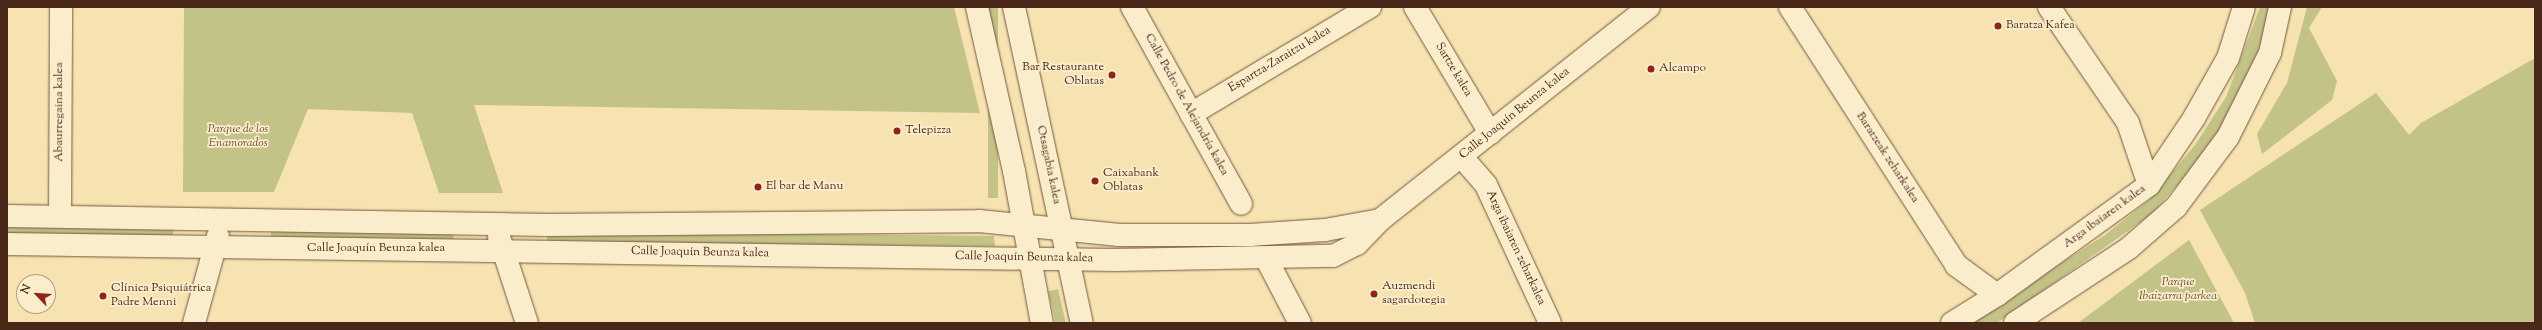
<!DOCTYPE html>
<meta charset="utf-8">
<style>
body{margin:0}
#map{position:relative;width:2542px;height:330px;overflow:hidden;background:#f7e3b1;font-family:"Sorts Mill Goudy",serif}
div>[style]{position:absolute}
[style*='--x']{left:calc(var(--x)*1px);top:calc(var(--y)*1px);width:calc(var(--w)*1px);rotate:calc(var(--a)*1deg)}
.green>*{inset:0;background:#c3c287;transform-origin:0 0}
.roads{filter:drop-shadow(0 0 1px #75573f) drop-shadow(0 0 1px #75573f)}
.minor>*{height:22px;margin:-11px;padding:0 11px;transform-origin:11px;border-radius:11px;background:#faedcc}
.dots>*{width:11px;height:11px;translate:-50% -50%;box-sizing:border-box;border:2px solid #faedcc;border-radius:50%}
span{translate:-50% -50%;white-space:nowrap;text-align:center;line-height:1.15;-webkit-text-stroke:3.5px #faedcc;paint-order:stroke}
.poi-label{font-size:12px;color:#4a2819}
.left{translate:0 -50%;text-align:left}
.right{translate:-100% -50%;text-align:right}
.street-label{font-size:12px;color:#4a2819}
.park-label{font-size:12px;color:#684e34;font-style:italic}
.frame{position:absolute;inset:0;border:8px solid #4a2819;pointer-events:none}
.north{position:absolute;left:16px;top:274px;width:40px;height:40px;box-sizing:border-box;background:#faedcc;border:1px solid #b49e84;border-radius:50%;rotate:295deg;font-size:11px;font-weight:700;line-height:16px;text-align:center;color:#4a2819}
.north::after{content:'';display:block;margin:auto;width:14px;height:18px;background:#8f2418;clip-path:polygon(50% 0,100% 100%,50% 72%,0 100%)}
</style>
<div id="map">
<div class="green">
<i style="clip-path:polygon(184px 7px,954px 7px,980px 113px,474px 105px,503px 193px,439px 193px,412px 113px,308px 109px,274px 192px,183px 192px)"></i>
<i style="left:988px;top:7px;width:10px;height:191px"></i>
<i style="clip-path:polygon(2260px 7px,2271px 7px,2265px 34px,2241px 92px,2207px 151px,2152px 214px,1997px 323px,1968px 323px,2105px 235px,2149px 200px,2195px 145px,2226px 97px)"></i>
<i style="clip-path:polygon(2307px 7px,2322px 7px,2309px 28px,2337px 81px,2332px 100px,2262px 154px,2257px 134px,2287px 83px)"></i>
<i style="clip-path:polygon(2535px 58px,2535px 323px,2255px 323px,2245px 293px,2200px 210px,2376px 93px,2409px 135px,2421px 123px)"></i>
<i style="left:7px;top:227px;width:166px;height:9px;rotate:1deg"></i>
<i style="clip-path:polygon(272px 228px,453px 232px,454px 241px,270px 239px)"></i>
<i style="clip-path:polygon(547px 231px,994px 236px,995px 246px,547px 243px)"></i>
<i style="clip-path:polygon(2189px 240px,2234px 323px,2078px 323px)"></i>
<i style="left:1058px;top:289px;width:35px;height:10px;rotate:77deg"></i>
</div>
<div class="roads">
<div class="minor">
<i style="--x:977;--y:7;--w:168;--a:77.3"></i>
<i style="--x:1014;--y:171;--w:155;--a:79.6"></i>
<i style="--x:1014;--y:7;--w:323;--a:77.9"></i>
<i style="--x:1132;--y:7;--w:225;--a:61"></i>
<i style="--x:1415;--y:7;--w:147;--a:59.2"></i>
<i style="--x:1790;--y:7;--w:307;--a:57.2"></i>
<i style="--x:1956;--y:265;--w:51;--a:36.2"></i>
<i style="--x:2049;--y:7;--w:140;--a:55.7"></i>
<i style="--x:2128;--y:123;--w:65;--a:71.3"></i>
<i style="--x:1191;--y:114;--w:209;--a:-30.9"></i>
<i style="--x:1461;--y:156;--w:38;--a:49"></i>
<i style="--x:1486;--y:185;--w:152;--a:65.1"></i>
<i style="--x:7;--y:216;--w:540;--a:0.95"></i>
<i style="--x:547;--y:225;--w:432;--a:-0.5"></i>
<i style="--x:979;--y:221;--w:141;--a:5.7"></i>
<i style="--x:1119;--y:235;--w:131;--a:0"></i>
<i style="--x:1250;--y:235;--w:75;--a:-3.8"></i>
<i style="--x:1325;--y:230;--w:56;--a:-10.3"></i>
<i style="--x:60;--y:216;--w:209;--a:-89.7"></i>
<i style="--x:499;--y:237;--w:90;--a:72"></i>
<i style="--x:7;--y:244;--w:1108;--a:0.83"></i>
<i style="--x:1115;--y:260;--w:218;--a:-1.1"></i>
<i style="--x:1333;--y:256;--w:27;--a:-27"></i>
<i style="--x:1357;--y:244;--w:33;--a:-46"></i>
<i style="--x:1380;--y:220;--w:343;--a:-38.4"></i>
<i style="--x:1267;--y:260;--w:71;--a:62.4"></i>
<i style="--x:194;--y:323;--w:90;--a:-74.6"></i>
<i style="--x:1952;--y:323;--w:53;--a:-31.9"></i>
<i style="--x:1997;--y:295;--w:188;--a:-35.9"></i>
<i style="--x:2149;--y:185;--w:81;--a:-56.1"></i>
<i style="--x:2194;--y:118;--w:69;--a:-60.5"></i>
<i style="--x:2228;--y:58;--w:53;--a:-72.6"></i>
<i style="--x:2015;--y:323;--w:136;--a:-33.3"></i>
<i style="--x:2129;--y:248;--w:62;--a:-41.1"></i>
<i style="--x:2176;--y:207;--w:87;--a:-53.4"></i>
<i style="--x:2228;--y:137;--w:94;--a:-63.4"></i>
<i style="--x:2270;--y:53;--w:47;--a:-77.7"></i>
</div>
</div>
<div class="dots">
<i style="left:1998px;top:26px;background:#8f2418"></i>
<i style="left:1651px;top:69px;background:#8f2418"></i>
<i style="left:1112px;top:75px;background:#8f2418"></i>
<i style="left:897px;top:131px;background:#8f2418"></i>
<i style="left:1095px;top:181px;background:#8f2418"></i>
<i style="left:758px;top:187px;background:#8f2418"></i>
<i style="left:1374px;top:294px;background:#8f2418"></i>
<i style="left:103px;top:296px;background:#8f2418"></i>
</div>
<div class="poi-label">
<span class="left" style="left:2006px;top:26px">Baratza Kafea</span>
<span class="right" style="left:1104px;top:75px">Bar Restaurante<br>Oblatas</span>
<span class="left" style="left:1659px;top:69px">Alcampo</span>
<span class="left" style="left:905px;top:131px">Telepizza</span>
<span class="left" style="left:1103px;top:181px">Caixabank<br>Oblatas</span>
<span class="left" style="left:766px;top:187px">El bar de Manu</span>
<span class="left" style="left:1382px;top:294px">Auzmendi<br>sagardotegia</span>
<span class="left" style="left:111px;top:296px">Clínica Psiquiátrica<br>Padre Menni</span>
</div>
<div class="street-label">
<span style="left:1280px;top:60px;rotate:-31deg">Espartza-Zaraitzu kalea</span>
<span style="left:1453px;top:70px;rotate:59deg">Sartze kalea</span>
<span style="left:1186px;top:105px;rotate:61deg">Calle Pedro de Alejandría kalea</span>
<span style="left:60px;top:112px;rotate:-90deg">Abaurregaina kalea</span>
<span style="left:1515px;top:114px;rotate:-39deg">Calle Joaquín Beunza kalea</span>
<span style="left:1887px;top:158px;rotate:57deg">Baratzeak zeharkalea</span>
<span style="left:1048px;top:165px;rotate:78deg">Otsagabia kalea</span>
<span style="left:2105px;top:217px;rotate:-36deg">Arga ibaiaren kalea</span>
<span style="left:1515px;top:248px;rotate:65deg">Arga ibaiaren zeharkalea</span>
<span style="left:376px;top:249px">Calle Joaquín Beunza kalea</span>
<span style="left:700px;top:253px;rotate:1deg">Calle Joaquín Beunza kalea</span>
<span style="left:1024px;top:258px;rotate:1deg">Calle Joaquín Beunza kalea</span>
</div>
<div class="park-label">
<span style="left:238px;top:137px">Parque de los<br>Enamorados</span>
<span style="left:2178px;top:290px">Parque<br>Ibaizarra parkea</span>
</div>
<div class="frame"></div>
<div class="north">N</div>
</div>
